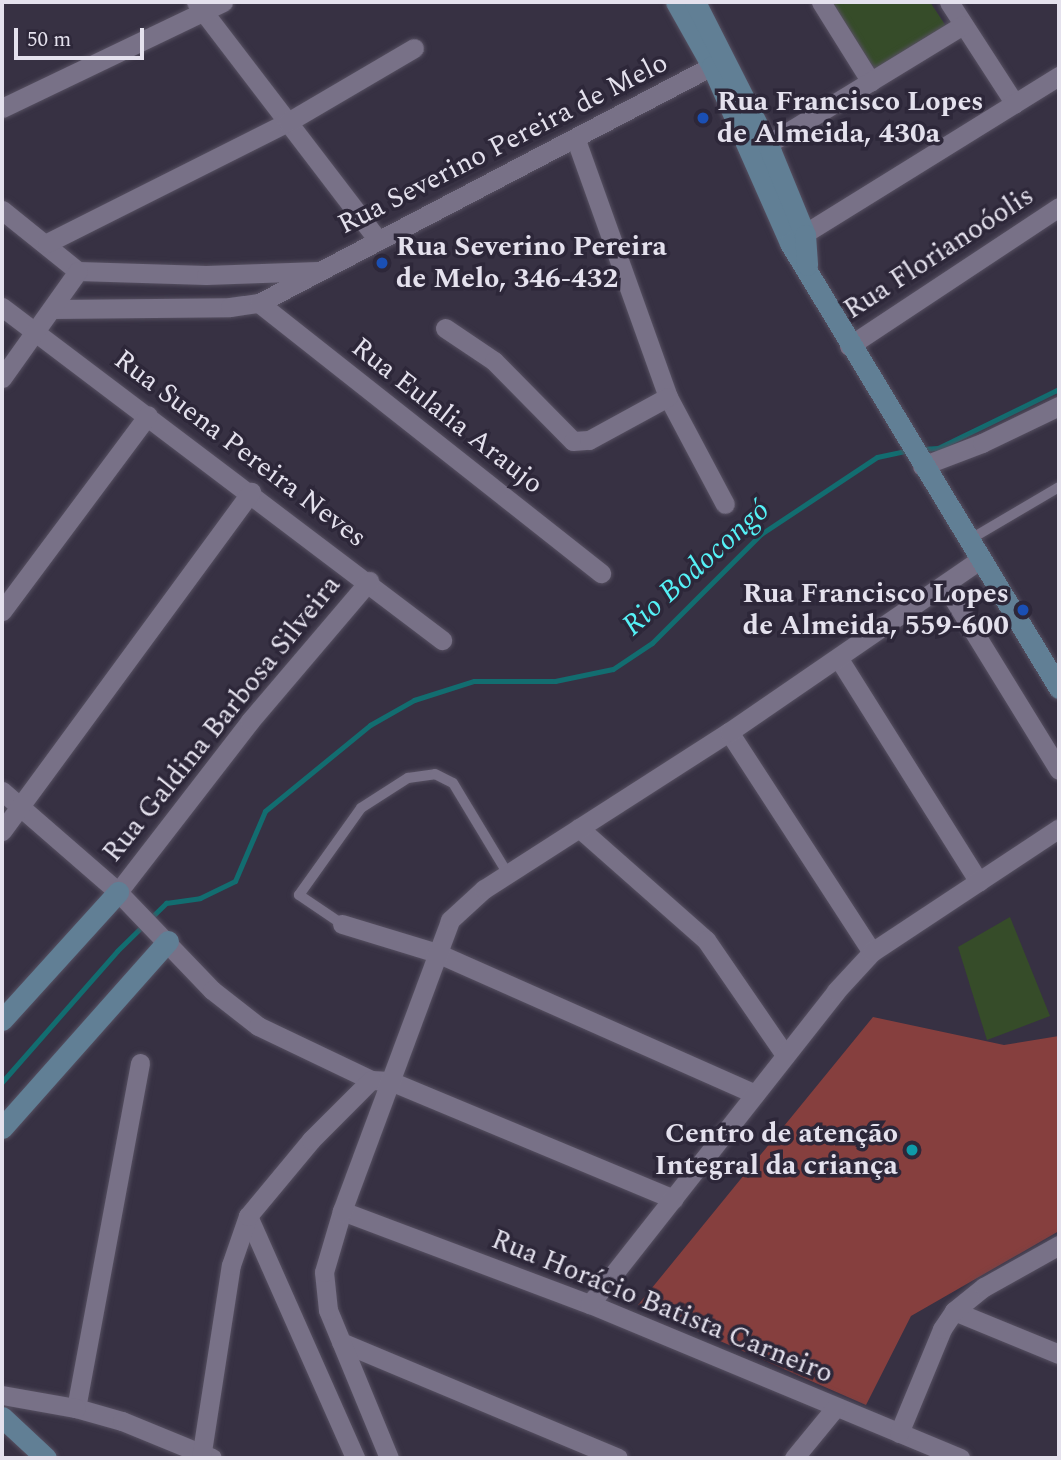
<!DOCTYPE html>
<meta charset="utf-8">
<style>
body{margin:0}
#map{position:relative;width:1061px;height:1460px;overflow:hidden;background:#373143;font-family:Spectral,serif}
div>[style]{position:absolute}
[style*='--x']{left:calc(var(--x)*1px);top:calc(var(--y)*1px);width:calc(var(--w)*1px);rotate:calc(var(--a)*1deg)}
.green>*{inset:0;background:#364c29}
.stream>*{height:5px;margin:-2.5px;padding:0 2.5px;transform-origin:2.5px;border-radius:2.5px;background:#126d70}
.building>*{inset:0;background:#863f3e}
.roads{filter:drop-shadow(0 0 2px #565061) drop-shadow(0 0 2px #565061)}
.lane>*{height:10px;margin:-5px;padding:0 5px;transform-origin:5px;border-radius:5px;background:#787187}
.street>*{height:19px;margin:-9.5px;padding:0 9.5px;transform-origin:9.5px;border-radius:9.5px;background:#787187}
.secondary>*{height:21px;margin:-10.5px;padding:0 10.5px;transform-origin:10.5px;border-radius:10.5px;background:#617f95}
.dots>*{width:19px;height:19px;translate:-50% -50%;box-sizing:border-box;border:4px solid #2d2739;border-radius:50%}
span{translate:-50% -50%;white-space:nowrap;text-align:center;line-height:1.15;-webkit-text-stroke:7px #2d2739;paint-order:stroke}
.poi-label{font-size:28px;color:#e4e1ed;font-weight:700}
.left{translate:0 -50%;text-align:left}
.right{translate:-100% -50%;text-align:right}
.street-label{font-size:28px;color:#e4e1ed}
.water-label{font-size:30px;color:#55f1f6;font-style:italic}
.frame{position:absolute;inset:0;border:4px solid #e4e1ed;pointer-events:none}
.scale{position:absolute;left:14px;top:28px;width:130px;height:32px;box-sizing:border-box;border:4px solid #e4e1ed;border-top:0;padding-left:9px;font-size:21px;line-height:24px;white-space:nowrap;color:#e4e1ed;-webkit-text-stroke:5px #2d2739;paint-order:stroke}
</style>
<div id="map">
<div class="green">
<i style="clip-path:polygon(828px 2px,930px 2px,946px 26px,875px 69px)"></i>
<i style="clip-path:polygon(1010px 917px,1050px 1016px,987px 1040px,958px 947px)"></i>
</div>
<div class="stream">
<i style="--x:922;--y:449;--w:16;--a:-4"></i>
<i style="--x:938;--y:448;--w:135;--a:-26"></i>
<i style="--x:2;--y:1082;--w:174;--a:-48.7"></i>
<i style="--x:117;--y:951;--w:69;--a:-44.4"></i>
<i style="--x:166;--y:903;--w:34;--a:-8"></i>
<i style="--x:200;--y:898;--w:39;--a:-26"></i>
<i style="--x:235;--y:881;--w:76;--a:-66.8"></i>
<i style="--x:265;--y:811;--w:136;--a:-39.3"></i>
<i style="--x:370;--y:725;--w:51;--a:-29.6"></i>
<i style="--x:414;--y:700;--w:63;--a:-17.6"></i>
<i style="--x:474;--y:681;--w:81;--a:0"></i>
<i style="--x:555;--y:681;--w:59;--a:-11.7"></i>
<i style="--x:613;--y:669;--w:47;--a:-33.7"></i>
<i style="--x:652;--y:643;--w:154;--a:-45"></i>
<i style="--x:761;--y:534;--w:139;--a:-33.6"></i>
<i style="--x:877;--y:457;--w:33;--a:-12"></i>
</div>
<div class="building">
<i style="clip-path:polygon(873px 1017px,1004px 1045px,1059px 1036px,1059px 1231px,911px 1316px,866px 1405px,638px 1305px)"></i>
</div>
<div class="roads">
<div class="lane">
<i style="--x:969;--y:540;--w:104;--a:-30.5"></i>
<i style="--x:342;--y:924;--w:52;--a:-146"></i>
<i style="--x:299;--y:895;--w:107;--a:-54.5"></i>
<i style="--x:361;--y:808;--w:56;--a:-32.6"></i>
<i style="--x:408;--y:778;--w:27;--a:-8"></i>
<i style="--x:435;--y:774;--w:20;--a:27"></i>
<i style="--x:453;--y:783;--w:106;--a:58.9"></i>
</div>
<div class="street">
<i style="--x:196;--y:2;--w:300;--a:52.6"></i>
<i style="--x:821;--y:2;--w:94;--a:58"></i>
<i style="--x:949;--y:2;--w:121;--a:57.1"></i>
<i style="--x:2;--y:108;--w:245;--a:-25.6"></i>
<i style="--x:576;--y:140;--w:273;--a:70.3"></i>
<i style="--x:668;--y:397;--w:121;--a:62"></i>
<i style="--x:768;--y:144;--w:228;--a:-31.4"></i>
<i style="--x:2;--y:210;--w:97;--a:38.8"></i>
<i style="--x:791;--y:242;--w:315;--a:-31.8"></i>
<i style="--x:47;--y:243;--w:270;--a:-26.7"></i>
<i style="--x:288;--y:122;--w:146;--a:-30.4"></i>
<i style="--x:78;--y:271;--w:128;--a:1.8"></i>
<i style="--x:206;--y:275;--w:112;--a:-2"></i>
<i style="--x:259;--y:303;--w:436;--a:38.3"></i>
<i style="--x:2;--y:307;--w:552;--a:37.12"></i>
<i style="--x:53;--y:309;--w:177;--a:-0.6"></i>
<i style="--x:230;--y:307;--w:29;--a:-8"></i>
<i style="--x:259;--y:303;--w:511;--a:-27.62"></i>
<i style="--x:445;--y:328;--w:59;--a:34"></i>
<i style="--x:494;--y:361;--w:112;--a:45.4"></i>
<i style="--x:573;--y:441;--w:16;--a:-4"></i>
<i style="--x:589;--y:440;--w:90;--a:-28.6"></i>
<i style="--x:849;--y:346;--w:252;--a:-33.5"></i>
<i style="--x:2;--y:378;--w:131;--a:-54.6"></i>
<i style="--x:922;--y:466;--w:64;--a:-21"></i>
<i style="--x:982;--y:443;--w:85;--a:-25.7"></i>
<i style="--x:945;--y:585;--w:217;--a:58.4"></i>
<i style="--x:2;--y:611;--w:244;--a:-53.3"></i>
<i style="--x:839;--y:659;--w:263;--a:57.9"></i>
<i style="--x:729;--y:732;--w:262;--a:57"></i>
<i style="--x:2;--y:791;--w:154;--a:41"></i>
<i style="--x:118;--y:892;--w:136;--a:46.2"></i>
<i style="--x:212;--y:990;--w:58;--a:38"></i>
<i style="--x:258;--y:1026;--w:125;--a:25.5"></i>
<i style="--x:371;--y:1080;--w:19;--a:3"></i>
<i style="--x:390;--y:1081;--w:307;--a:22.6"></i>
<i style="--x:579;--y:828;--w:169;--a:41.4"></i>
<i style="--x:706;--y:940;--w:140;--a:55.5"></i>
<i style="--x:2;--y:831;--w:421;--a:-53.7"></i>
<i style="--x:118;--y:892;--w:216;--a:-52.3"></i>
<i style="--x:250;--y:721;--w:184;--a:-49.6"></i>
<i style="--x:342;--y:924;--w:99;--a:17"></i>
<i style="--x:437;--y:953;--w:348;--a:23.9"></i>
<i style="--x:140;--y:1063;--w:351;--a:100.5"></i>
<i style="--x:76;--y:1408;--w:48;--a:15.8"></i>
<i style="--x:122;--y:1421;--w:97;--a:22.3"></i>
<i style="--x:342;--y:1211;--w:265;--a:20.6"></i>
<i style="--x:590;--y:1304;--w:401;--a:22.6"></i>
<i style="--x:248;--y:1216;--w:265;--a:66.1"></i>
<i style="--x:590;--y:1304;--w:398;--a:-51.8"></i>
<i style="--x:836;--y:991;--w:53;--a:-47.3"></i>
<i style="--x:872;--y:952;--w:224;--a:-33.5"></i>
<i style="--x:954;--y:1311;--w:113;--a:22.3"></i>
<i style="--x:341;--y:1342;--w:300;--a:22.7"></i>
<i style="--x:2;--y:1395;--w:75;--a:10"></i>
<i style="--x:899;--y:1433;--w:113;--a:-67.5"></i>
<i style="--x:942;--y:1329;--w:22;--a:-56"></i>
<i style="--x:954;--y:1311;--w:38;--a:-39"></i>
<i style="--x:984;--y:1287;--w:86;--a:-29.2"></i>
<i style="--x:201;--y:1458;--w:195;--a:-81.2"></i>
<i style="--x:231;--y:1265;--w:52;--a:-70.9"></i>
<i style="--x:248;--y:1216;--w:99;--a:-50.3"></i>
<i style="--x:311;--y:1140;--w:85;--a:-45"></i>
<i style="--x:389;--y:1458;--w:160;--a:-112.4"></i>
<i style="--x:328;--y:1310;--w:38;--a:-96"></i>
<i style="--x:324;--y:1272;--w:64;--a:-73.6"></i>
<i style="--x:342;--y:1211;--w:310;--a:-69.6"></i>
<i style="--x:450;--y:920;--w:46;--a:-42.4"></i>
<i style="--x:484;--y:889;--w:291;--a:-32.7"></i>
<i style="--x:729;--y:732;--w:306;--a:-34.5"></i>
<i style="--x:794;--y:1458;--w:65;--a:-50.6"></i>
</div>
<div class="secondary">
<i style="--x:676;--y:2;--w:73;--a:60.6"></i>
<i style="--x:712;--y:66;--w:193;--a:66.2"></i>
<i style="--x:790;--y:243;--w:520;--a:58.85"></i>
<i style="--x:695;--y:2;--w:168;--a:63.1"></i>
<i style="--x:771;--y:152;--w:90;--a:67.7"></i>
<i style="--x:805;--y:235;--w:30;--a:86"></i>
<i style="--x:2;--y:1020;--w:173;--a:-47.8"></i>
<i style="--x:2;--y:1128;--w:250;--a:-48.4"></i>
<i style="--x:2;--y:1417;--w:60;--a:43"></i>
</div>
</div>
<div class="dots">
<i style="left:703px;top:118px;background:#1a4fb4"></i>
<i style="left:382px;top:263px;background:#1a4fb4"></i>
<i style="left:1023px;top:610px;background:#1a4fb4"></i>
<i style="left:912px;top:1150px;background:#0f9aa8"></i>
</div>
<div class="poi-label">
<span class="left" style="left:717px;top:118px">Rua Francisco Lopes<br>de Almeida, 430a</span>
<span class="left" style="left:396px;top:263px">Rua Severino Pereira<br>de Melo, 346-432</span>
<span class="right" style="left:1009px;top:610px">Rua Francisco Lopes<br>de Almeida, 559-600</span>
<span class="right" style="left:898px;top:1150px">Centro de atenção<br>Integral da criança</span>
</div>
<div class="street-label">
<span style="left:503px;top:144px;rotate:-27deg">Rua Severino Pereira de Melo</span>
<span style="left:939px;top:253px;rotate:-33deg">Rua Florianoóolis</span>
<span style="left:447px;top:416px;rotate:38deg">Rua Eulalia Araujo</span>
<span style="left:240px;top:449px;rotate:37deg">Rua Suena Pereira Neves</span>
<span style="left:222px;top:719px;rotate:-51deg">Rua Galdina Barbosa Silveira</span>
<span style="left:662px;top:1307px;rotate:22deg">Rua Horácio Batista Carneiro</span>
</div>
<div class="water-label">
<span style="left:696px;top:568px;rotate:-42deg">Rio Bodocongó</span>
</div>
<div class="frame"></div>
<div class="scale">50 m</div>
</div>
